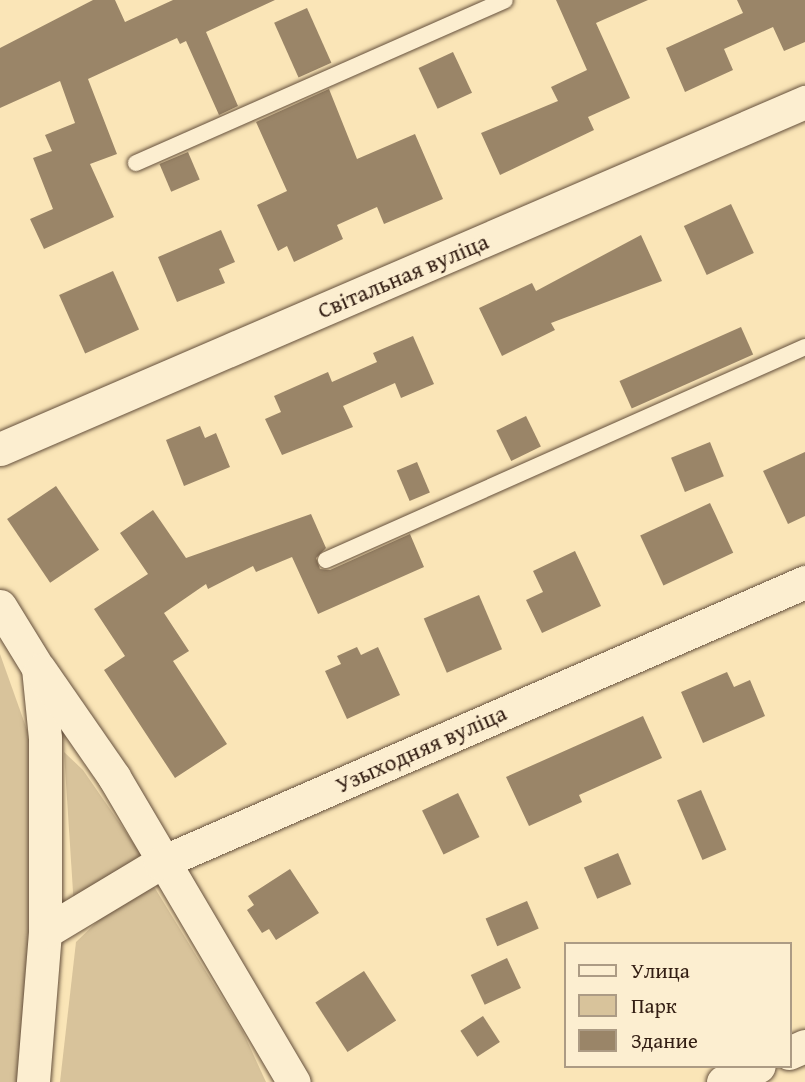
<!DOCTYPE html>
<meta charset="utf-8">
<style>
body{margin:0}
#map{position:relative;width:805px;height:1082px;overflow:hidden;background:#fae5b7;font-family:"Gentium Book Plus",serif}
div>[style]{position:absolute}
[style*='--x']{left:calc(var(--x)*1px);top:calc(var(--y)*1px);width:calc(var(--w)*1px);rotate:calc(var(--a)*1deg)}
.green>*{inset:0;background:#d8c39b}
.building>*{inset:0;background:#9a8568;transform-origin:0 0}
.roads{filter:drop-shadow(0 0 2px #65503c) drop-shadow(0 0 2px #65503c)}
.service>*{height:16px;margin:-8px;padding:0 8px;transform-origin:8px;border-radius:8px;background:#fceed0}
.minor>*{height:33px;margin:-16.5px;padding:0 16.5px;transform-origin:16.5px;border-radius:16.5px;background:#fceed0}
span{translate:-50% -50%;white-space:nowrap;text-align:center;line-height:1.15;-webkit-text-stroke:5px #fceed0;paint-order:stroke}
.street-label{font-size:23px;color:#331e13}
.legend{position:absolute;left:564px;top:942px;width:228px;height:126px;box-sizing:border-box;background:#fceed0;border:2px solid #ac9b84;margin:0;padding:9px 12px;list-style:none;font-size:21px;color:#331e13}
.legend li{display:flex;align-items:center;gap:14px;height:35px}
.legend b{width:35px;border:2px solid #ac9b84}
</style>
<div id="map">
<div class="green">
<i style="clip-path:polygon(0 654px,31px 741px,36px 812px,23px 1082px,0 1082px)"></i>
<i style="clip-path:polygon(64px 752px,83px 770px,141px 854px,74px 907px)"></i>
<i style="clip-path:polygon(153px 885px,243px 1032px,266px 1082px,60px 1082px,76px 942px,101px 918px)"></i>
</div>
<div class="building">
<i style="clip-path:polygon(93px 0,115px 0,125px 22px,173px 0,275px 0,206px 32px,238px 106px,219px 115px,186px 41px,180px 44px,177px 38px,88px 79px,117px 154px,90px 164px,114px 217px,44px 249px,30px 219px,53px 209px,33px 158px,52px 151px,45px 135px,75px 123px,60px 81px,0 108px,0 48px)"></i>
<i style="clip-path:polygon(556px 0,648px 0,596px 23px,630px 98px,588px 117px,594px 130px,500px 175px,481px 133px,558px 101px,551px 87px,587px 70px)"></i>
<i style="clip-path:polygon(737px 0,805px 0,805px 42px,784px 51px,773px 27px,724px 49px,733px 70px,685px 92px,666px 48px,743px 13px)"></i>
<i style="left:307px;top:8px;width:60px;height:36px;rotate:66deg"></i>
<i style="left:453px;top:52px;width:45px;height:38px;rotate:65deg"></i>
<i style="clip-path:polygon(329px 89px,357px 159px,415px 134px,443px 199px,384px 224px,377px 207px,337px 225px,343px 239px,294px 262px,287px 246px,278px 251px,257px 205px,287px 191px,256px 122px)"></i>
<i style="left:188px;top:152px;width:30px;height:31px;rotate:67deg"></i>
<i style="left:731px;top:204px;width:54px;height:52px;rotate:65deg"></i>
<i style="clip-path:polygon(221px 230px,235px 262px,219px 269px,225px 283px,177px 302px,158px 257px)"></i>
<i style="clip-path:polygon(641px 235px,662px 281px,551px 323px,555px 330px,502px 356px,479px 308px,532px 283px,536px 291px)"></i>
<i style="left:113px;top:271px;width:64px;height:59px;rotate:66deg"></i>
<i style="left:741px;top:327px;width:30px;height:133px;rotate:66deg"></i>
<i style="clip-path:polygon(413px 336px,434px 384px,401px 398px,395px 383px,343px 406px,353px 427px,282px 455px,265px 419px,281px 412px,274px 396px,328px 372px,332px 382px,377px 362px,373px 353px)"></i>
<i style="left:526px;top:416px;width:34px;height:33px;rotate:64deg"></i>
<i style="clip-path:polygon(200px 426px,205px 438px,216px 433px,230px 467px,184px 486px,166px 440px)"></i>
<i style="left:710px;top:442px;width:37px;height:42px;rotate:68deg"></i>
<i style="clip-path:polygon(805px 452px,805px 516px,788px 524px,763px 471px)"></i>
<i style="left:417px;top:462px;width:33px;height:22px;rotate:67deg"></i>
<i style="left:56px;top:486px;width:77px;height:59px;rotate:56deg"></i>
<i style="left:710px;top:503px;width:55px;height:77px;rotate:65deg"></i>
<i style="clip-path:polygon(153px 510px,186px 558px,311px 514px,326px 548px,316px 558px,320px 569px,330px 570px,410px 534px,424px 567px,318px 614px,292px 557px,256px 572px,253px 566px,208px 589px,206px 584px,164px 613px,189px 651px,173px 661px,227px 744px,175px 778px,104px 670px,125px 656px,94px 609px,148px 574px,120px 533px)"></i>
<i style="clip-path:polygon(575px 551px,601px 606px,542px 633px,526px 600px,543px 592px,533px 571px)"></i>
<i style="left:479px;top:595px;width:59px;height:60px;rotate:67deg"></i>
<i style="clip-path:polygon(357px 647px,361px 655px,378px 647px,400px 695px,347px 719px,325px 671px,341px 664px,337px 656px)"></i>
<i style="clip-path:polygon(727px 672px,734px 687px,750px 680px,765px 716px,703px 743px,681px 692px)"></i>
<i style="clip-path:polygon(643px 716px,662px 758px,579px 795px,582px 802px,529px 826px,506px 777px)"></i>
<i style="left:701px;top:790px;width:65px;height:26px;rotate:67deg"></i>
<i style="left:458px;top:793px;width:49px;height:40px;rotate:64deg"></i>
<i style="left:618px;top:853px;width:34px;height:37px;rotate:67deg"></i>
<i style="clip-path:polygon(290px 869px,319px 913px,276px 940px,269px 929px,262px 933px,247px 910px,254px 905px,248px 896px)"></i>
<i style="left:527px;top:901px;width:30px;height:45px;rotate:67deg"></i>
<i style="left:507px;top:958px;width:33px;height:40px;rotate:65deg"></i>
<i style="left:364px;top:971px;width:59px;height:58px;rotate:57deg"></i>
<i style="left:483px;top:1016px;width:31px;height:27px;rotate:57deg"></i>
</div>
<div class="roads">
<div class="service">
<i style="--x:136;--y:163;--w:403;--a:-23.8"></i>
<i style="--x:326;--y:560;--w:524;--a:-23.97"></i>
</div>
<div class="minor">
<i style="--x:0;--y:449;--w:877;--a:-23.32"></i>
<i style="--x:0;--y:606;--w:73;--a:58.5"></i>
<i style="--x:38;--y:668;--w:70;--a:84.3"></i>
<i style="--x:45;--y:738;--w:194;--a:90"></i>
<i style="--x:45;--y:932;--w:150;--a:94.6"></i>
<i style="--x:40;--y:670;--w:130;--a:55.3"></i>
<i style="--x:114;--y:777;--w:354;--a:59.5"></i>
<i style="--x:45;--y:932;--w:134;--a:-31"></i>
<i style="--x:160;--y:863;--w:704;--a:-23.54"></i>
<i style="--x:789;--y:1053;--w:17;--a:-24"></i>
<i style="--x:723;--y:1082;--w:39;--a:-24"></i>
</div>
</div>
<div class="street-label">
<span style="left:403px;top:276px;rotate:-23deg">Світальная вуліца</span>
<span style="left:421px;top:749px;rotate:-24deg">Узыходняя вуліца</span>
</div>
<ul class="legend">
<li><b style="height:9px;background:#fceed0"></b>Улица</li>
<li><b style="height:19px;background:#d8c39b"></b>Парк</li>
<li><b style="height:19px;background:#9a8568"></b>Здание</li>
</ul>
</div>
